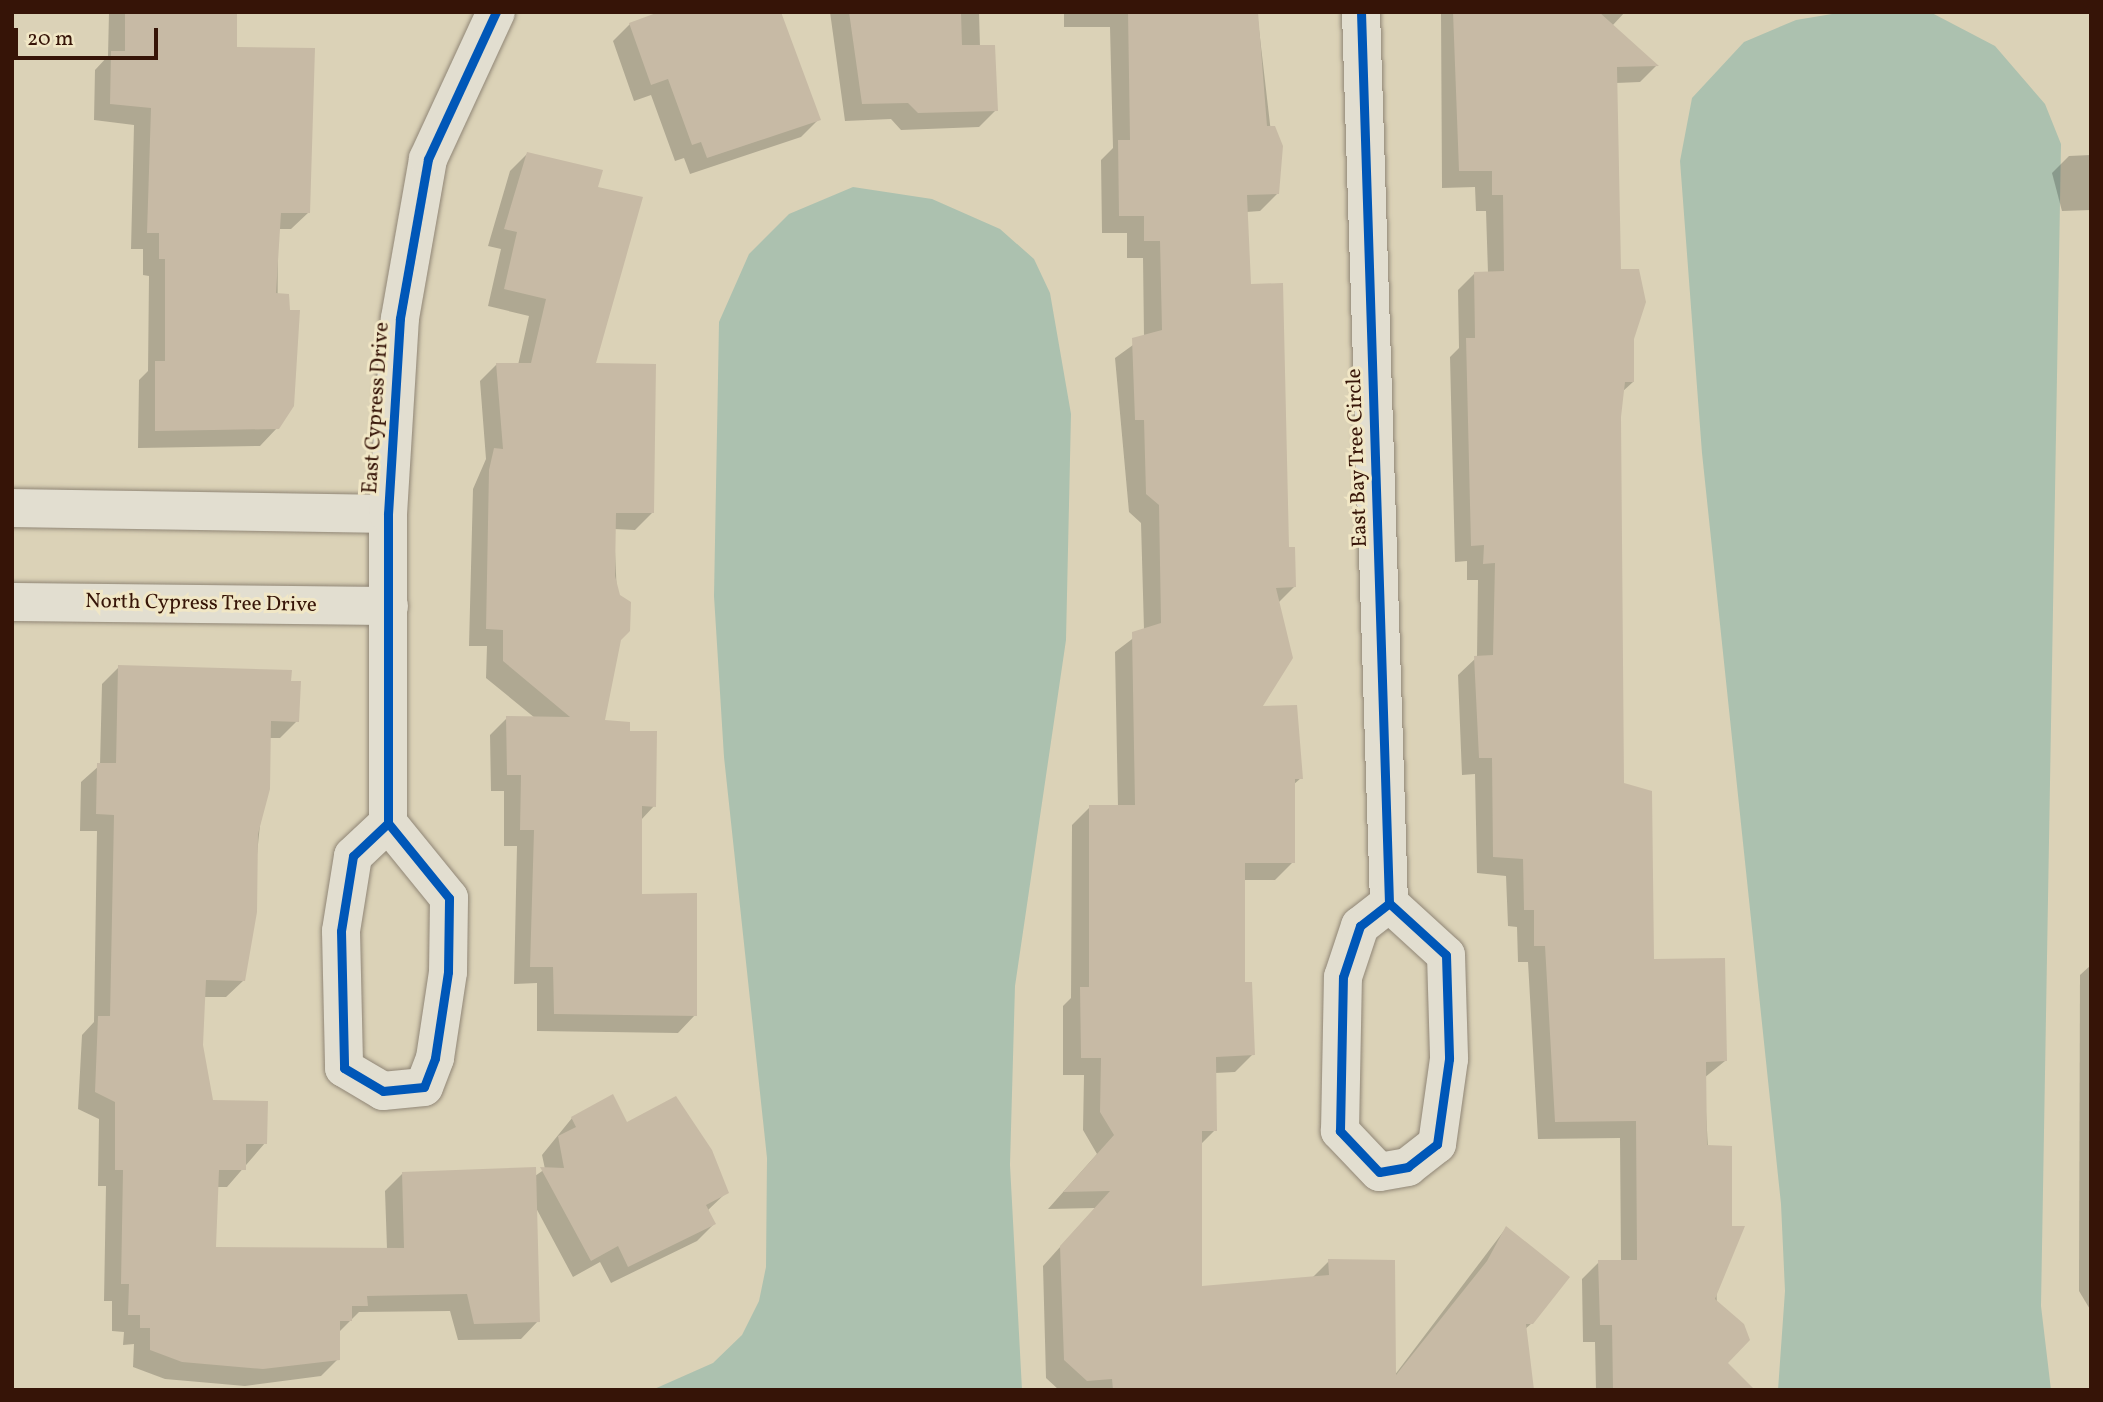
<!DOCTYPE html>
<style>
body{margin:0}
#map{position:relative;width:2103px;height:1402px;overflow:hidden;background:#dbd2b7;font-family:Vollkorn,serif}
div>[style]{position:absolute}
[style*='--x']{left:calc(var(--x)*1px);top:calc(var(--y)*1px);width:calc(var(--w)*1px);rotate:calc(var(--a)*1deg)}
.water>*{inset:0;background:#acc1af}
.shadow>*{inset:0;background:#0003}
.building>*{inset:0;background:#c7baa5}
.roads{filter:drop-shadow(0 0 2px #908676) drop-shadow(0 0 2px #908676)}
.minor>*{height:38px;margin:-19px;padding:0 19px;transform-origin:19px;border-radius:19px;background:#e2ded0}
.cycleway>*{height:9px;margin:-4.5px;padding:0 4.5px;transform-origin:4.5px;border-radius:4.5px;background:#0057b8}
span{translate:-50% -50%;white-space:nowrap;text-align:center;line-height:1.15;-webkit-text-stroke:6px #f1e7c6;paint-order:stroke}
.street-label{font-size:21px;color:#361407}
.frame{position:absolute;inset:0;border:14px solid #361407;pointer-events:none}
.scale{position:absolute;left:14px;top:28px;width:144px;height:32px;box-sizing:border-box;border:4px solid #361407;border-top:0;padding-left:9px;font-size:21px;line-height:24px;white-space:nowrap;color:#361407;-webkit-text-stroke:5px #f1e7c6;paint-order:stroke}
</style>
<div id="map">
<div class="water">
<i style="clip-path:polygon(1844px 12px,1930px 12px,1995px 46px,2045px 104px,2061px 144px,2041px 1306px,2051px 1390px,1778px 1390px,1785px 1291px,1781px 1204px,1702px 453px,1680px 161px,1692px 98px,1744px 42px,1796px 20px)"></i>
<i style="clip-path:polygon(853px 187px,932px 199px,1000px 229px,1034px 259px,1050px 293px,1071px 414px,1066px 640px,1015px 986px,1010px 1165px,1022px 1390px,652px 1390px,713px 1363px,742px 1335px,759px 1301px,766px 1267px,767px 1158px,724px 757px,714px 596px,719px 322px,749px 254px,789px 214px)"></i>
</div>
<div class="shadow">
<i style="clip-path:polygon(109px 12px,235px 12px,235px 49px,309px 212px,291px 229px,278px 229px,277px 428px,260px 446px,138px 448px,139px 380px,148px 371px,149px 276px,143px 275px,143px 249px,131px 249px,134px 125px,94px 120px,95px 70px,108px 56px)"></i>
<i style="clip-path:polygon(830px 12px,979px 12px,980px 47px,996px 110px,979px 127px,901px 130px,891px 119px,845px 121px)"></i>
<i style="clip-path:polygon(1064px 12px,1257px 12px,1278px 193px,1260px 211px,1246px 212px,1249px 286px,1282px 285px,1287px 549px,1295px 586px,1278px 603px,1260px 707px,1301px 778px,1293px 785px,1293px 862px,1275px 880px,1244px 880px,1243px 984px,1253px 1054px,1235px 1072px,1215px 1073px,1215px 1130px,1201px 1144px,1200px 1288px,1312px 1278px,1329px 1261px,1394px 1376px,1506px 1228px,1532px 1323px,1524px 1330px,1530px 1390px,1059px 1390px,1046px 1378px,1043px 1266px,1095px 1208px,1048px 1209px,1097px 1154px,1083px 1130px,1084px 1075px,1063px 1075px,1063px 1006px,1071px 998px,1072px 825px,1090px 807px,1118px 807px,1115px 652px,1144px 630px,1141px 523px,1129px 512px,1115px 358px,1144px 337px,1143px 258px,1127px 258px,1127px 233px,1102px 233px,1101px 160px,1113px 148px,1110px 27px,1064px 27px)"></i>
<i style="clip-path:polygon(1441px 12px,1625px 12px,1612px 26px,1656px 66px,1640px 82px,1616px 83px,1620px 271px,1633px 382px,1622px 392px,1620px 417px,1622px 784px,1652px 960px,1725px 1061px,1704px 1078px,1722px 1390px,1596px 1390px,1595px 1342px,1583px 1342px,1582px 1279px,1599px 1262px,1621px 1262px,1620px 1138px,1538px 1139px,1528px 962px,1518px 962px,1517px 927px,1508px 926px,1506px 876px,1477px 873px,1475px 774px,1462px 775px,1458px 675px,1477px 657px,1478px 580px,1467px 580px,1467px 561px,1455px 562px,1450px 357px,1459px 348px,1458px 290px,1475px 273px,1488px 273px,1486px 211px,1476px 211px,1475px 187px,1442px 188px)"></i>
<i style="clip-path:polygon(630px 24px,818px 120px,801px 137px,690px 174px,684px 158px,675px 161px,651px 95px,634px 101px,613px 41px)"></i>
<i style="clip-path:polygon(527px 154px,596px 188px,594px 365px,652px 513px,635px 530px,614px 529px,619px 640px,603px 721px,628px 733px,654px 806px,641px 820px,640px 895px,695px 1015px,678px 1033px,537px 1031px,537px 983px,514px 984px,517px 846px,504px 846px,504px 791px,491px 791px,490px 735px,507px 718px,535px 718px,486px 678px,487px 646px,469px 646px,473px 489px,486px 459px,480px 381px,497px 364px,518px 365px,529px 316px,488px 306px,501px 249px,488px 246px,510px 171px)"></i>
<i style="clip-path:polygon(2091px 155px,2091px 210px,2062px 211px,2052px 173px,2069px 156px)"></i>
<i style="clip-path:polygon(119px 667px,289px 683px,297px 721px,280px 738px,269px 738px,244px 980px,226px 997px,204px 997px,201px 1045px,212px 1101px,265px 1143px,227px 1187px,216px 1187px,214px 1249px,387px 1249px,385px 1191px,402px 1174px,535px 1176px,545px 1169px,542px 1155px,572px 1118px,627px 1124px,727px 1192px,707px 1211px,714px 1224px,697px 1241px,611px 1283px,600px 1262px,573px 1277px,535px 1206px,538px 1321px,521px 1339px,458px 1340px,450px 1311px,359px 1312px,338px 1333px,338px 1359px,321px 1376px,245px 1386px,165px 1379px,133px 1367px,134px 1344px,123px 1345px,124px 1332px,112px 1331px,112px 1301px,104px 1301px,106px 1186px,98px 1186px,99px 1119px,78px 1109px,82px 1035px,94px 1022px,97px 831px,80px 831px,81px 782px,100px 765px,102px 684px)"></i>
<i style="clip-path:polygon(2091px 965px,2091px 1311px,2079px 1291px,2080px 975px)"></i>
</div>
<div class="building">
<i style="clip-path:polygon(125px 12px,237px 12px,237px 47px,315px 48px,310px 213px,281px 213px,276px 293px,289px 294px,290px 310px,300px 310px,294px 406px,279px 429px,155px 431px,155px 361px,165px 361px,165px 259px,159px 259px,159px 233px,147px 233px,151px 108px,110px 104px,111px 51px,125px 51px)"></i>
<i style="clip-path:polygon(659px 12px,781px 12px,821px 120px,707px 158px,701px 142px,692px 145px,668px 79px,651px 85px,629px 23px)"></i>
<i style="clip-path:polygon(849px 12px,961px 12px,962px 45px,995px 45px,998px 111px,918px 113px,908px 103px,862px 104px)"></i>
<i style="clip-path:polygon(1128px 12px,1258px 12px,1267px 126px,1275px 126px,1283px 146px,1279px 194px,1247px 195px,1251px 284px,1283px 283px,1289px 547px,1295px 547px,1296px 587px,1276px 588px,1293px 658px,1263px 706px,1297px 705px,1303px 779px,1295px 779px,1295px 863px,1245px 863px,1245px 982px,1252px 982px,1255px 1055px,1216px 1057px,1217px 1131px,1202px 1131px,1202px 1286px,1329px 1275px,1328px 1259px,1395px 1260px,1396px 1375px,1487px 1261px,1506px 1226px,1570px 1277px,1533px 1324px,1526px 1324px,1534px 1390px,1113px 1390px,1112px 1379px,1087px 1381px,1064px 1360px,1060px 1246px,1110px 1191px,1063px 1192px,1114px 1135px,1100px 1112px,1101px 1058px,1081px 1058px,1080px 987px,1089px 987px,1089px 805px,1135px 805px,1132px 632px,1161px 623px,1159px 505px,1146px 494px,1144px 420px,1135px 420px,1132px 338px,1162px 330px,1160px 241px,1144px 241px,1144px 216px,1119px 216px,1118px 140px,1130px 140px)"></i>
<i style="clip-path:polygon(1453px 12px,1599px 12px,1659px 66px,1617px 67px,1621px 269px,1639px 269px,1646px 302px,1634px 339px,1634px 382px,1625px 382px,1621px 417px,1624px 783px,1652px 791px,1654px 959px,1725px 958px,1727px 1061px,1706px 1062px,1707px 1145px,1732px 1146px,1732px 1226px,1745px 1226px,1715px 1299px,1744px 1324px,1750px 1340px,1728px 1363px,1755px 1390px,1613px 1390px,1612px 1325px,1600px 1325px,1598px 1260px,1637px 1260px,1636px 1121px,1555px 1122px,1545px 946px,1534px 946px,1534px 910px,1524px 910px,1523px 859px,1493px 857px,1492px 758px,1479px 758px,1474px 656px,1493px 655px,1495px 563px,1483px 564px,1484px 545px,1471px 546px,1466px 338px,1475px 338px,1474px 272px,1504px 271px,1503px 195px,1492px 195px,1492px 171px,1459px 171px)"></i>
<i style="clip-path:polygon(527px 152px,603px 170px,598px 187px,643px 197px,596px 363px,656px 364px,654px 513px,616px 513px,615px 576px,620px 595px,631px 602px,630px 631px,621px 640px,605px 720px,630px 722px,630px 731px,657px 731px,656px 807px,642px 806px,642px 894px,697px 893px,697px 1016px,554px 1014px,553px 967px,530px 967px,534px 830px,520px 830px,521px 775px,507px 775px,506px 716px,570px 717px,503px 661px,503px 630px,486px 629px,489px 470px,494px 448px,503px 449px,496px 363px,531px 363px,546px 299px,504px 289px,517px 232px,504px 229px)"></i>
<i style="clip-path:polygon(118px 665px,292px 670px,291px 681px,301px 681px,299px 722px,271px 721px,270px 789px,258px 834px,257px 912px,245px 981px,206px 980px,203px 1045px,213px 1100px,268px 1101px,267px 1144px,246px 1144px,246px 1170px,219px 1170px,216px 1247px,404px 1248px,402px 1172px,536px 1167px,540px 1322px,474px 1324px,467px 1294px,367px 1296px,368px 1306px,352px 1306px,352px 1321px,340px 1321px,340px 1360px,263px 1369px,182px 1362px,150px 1350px,150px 1328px,140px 1328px,140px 1315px,128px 1315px,129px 1284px,121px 1284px,123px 1170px,115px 1170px,115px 1102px,95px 1092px,98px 1016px,110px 1016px,114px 815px,96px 814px,97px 763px,116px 763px)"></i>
<i style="clip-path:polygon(613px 1094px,627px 1122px,676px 1096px,712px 1150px,729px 1193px,706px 1205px,716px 1224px,628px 1267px,618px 1246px,591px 1261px,540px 1167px,564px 1168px,558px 1136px,576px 1127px,571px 1117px)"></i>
</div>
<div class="roads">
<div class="minor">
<i style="--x:1361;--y:12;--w:891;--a:88.2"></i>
<i style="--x:1389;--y:903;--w:77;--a:42.4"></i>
<i style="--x:1446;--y:955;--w:104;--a:88.3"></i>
<i style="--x:1449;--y:1059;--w:86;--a:98"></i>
<i style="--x:1437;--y:1144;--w:37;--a:142"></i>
<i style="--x:1408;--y:1167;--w:29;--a:170"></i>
<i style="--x:1379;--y:1172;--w:57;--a:-133.6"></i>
<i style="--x:1340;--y:1131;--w:154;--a:-88.9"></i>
<i style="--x:1343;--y:977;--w:54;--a:-71.6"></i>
<i style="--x:1360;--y:926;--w:37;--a:-38"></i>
<i style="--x:12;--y:508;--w:376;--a:0.9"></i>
<i style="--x:12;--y:602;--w:377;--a:0.6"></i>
<i style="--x:388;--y:823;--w:48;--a:136.7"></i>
<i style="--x:353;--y:856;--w:76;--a:99.1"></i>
<i style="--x:341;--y:931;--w:137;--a:88.7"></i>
<i style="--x:344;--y:1068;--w:45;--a:30.5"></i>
<i style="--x:383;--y:1091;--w:41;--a:-5.6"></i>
<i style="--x:424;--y:1087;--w:31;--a:-69"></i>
<i style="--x:435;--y:1058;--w:87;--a:-81.4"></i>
<i style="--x:448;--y:972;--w:74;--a:-89.2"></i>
<i style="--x:449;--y:898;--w:97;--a:-129.1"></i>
<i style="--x:388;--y:823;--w:309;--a:-90"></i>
<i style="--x:388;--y:514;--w:196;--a:-86.5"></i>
<i style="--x:400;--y:318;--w:161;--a:-80"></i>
<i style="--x:428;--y:159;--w:162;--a:-65.2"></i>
</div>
</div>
<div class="cycleway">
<i style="--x:1361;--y:12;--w:891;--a:88.2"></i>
<i style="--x:1389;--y:903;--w:77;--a:42.4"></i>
<i style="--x:1446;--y:955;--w:104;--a:88.3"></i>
<i style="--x:1449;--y:1059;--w:86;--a:98"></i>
<i style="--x:1437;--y:1144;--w:37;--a:142"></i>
<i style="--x:1408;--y:1167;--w:29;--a:170"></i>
<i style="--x:1379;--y:1172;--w:57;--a:-133.6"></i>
<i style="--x:1340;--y:1131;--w:154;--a:-88.9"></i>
<i style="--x:1343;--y:977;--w:54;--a:-71.6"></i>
<i style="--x:1360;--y:926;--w:37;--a:-38"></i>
<i style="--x:388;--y:823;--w:48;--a:136.7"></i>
<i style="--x:353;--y:856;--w:76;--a:99.1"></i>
<i style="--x:341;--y:931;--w:137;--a:88.7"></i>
<i style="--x:344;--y:1068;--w:45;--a:30.5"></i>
<i style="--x:383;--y:1091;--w:41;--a:-5.6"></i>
<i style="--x:424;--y:1087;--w:31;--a:-69"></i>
<i style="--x:435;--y:1058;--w:87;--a:-81.4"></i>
<i style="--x:448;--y:972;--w:74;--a:-89.2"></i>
<i style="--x:449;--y:898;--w:97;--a:-129.1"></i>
<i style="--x:388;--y:823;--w:309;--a:-90"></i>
<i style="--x:388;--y:514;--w:196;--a:-86.5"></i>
<i style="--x:400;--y:318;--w:161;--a:-80"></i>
<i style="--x:428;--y:159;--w:162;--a:-65.2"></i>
</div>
<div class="street-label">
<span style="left:377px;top:408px;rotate:-86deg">East Cypress Drive</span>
<span style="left:1358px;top:458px;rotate:-92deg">East Bay Tree Circle</span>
<span style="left:201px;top:604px;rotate:1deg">North Cypress Tree Drive</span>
</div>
<div class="frame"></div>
<div class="scale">20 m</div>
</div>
